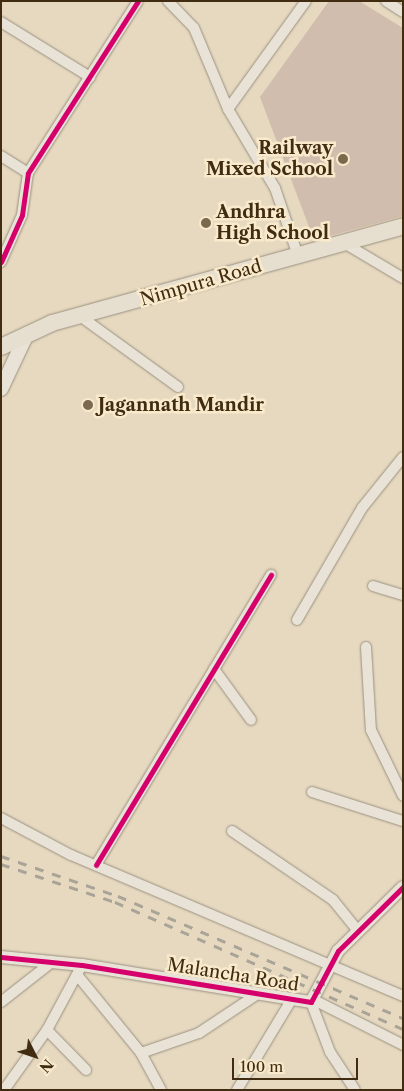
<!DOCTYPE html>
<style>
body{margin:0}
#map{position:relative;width:404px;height:1091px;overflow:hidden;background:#e6d9c0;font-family:"Libre Caslon Text",serif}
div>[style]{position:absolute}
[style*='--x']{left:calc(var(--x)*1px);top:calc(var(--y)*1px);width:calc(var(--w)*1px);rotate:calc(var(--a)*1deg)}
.building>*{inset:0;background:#d1bdad}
.roads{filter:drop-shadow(0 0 1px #9b907f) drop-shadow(0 0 1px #9b907f)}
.minor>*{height:10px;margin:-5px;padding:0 5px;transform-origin:5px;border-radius:5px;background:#e9e3d7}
.tertiary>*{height:12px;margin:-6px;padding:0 6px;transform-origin:6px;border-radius:6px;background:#e9e3d7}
.secondary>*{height:14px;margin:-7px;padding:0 7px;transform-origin:7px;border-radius:7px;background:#e9e3d7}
.primary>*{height:16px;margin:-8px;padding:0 8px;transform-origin:8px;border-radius:8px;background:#e6dfd0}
.rail>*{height:2.5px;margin-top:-1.25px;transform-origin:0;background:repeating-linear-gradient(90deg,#aaa397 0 9px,transparent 0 18px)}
.cycleway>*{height:5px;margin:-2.5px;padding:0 2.5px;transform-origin:2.5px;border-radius:2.5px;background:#d6006c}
.dots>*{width:14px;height:14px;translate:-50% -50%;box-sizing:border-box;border:2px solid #f9eacc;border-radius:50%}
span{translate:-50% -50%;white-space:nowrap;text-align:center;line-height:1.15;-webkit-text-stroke:5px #f9eacc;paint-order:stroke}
.poi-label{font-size:18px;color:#412c11;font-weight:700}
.right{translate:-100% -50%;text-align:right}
.left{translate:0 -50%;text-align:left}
.street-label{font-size:18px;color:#412c11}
.frame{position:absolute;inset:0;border:2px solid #412c11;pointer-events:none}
.north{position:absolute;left:10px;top:1031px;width:50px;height:50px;-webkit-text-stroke:4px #f9eacc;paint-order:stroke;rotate:131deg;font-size:14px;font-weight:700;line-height:20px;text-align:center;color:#412c11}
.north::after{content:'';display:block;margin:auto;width:18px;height:22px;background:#412c11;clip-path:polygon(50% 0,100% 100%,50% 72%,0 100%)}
.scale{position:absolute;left:232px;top:1058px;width:126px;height:22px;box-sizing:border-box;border:2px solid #412c11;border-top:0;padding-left:6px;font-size:15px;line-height:18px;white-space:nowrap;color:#412c11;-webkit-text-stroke:4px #f9eacc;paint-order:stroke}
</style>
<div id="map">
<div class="building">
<i style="clip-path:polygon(329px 1px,359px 1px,403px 28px,403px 216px,314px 240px,260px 97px)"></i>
</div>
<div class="roads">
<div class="minor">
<i style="--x:168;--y:1;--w:37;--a:46"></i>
<i style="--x:194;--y:28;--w:88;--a:67.2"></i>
<i style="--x:228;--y:109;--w:92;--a:59.3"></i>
<i style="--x:275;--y:188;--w:72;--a:71.3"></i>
<i style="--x:386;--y:1;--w:20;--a:33"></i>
<i style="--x:1;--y:22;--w:105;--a:31.7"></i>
<i style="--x:228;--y:109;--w:133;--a:-54.2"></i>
<i style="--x:1;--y:156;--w:32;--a:32"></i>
<i style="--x:344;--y:243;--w:69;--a:30.7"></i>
<i style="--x:1;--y:262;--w:51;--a:-65.9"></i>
<i style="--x:22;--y:215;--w:42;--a:-81.9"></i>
<i style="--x:28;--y:173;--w:204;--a:-57.4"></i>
<i style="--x:80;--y:316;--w:121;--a:35.9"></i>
<i style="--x:373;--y:586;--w:31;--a:17"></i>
<i style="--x:297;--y:620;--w:129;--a:-59.9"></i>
<i style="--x:362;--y:508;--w:65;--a:-51.2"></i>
<i style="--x:366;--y:647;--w:83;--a:86.6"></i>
<i style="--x:371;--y:730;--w:73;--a:64.1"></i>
<i style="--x:214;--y:669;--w:63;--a:54"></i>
<i style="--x:312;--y:792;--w:96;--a:17.7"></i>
<i style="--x:1;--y:818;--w:79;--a:27.9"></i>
<i style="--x:71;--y:855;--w:361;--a:23"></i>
<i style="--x:232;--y:831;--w:122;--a:34.3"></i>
<i style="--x:333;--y:900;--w:40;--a:51"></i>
<i style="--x:96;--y:865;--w:339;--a:-58.9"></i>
<i style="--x:78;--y:976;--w:99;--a:50.7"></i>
<i style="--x:141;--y:1053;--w:42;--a:61.6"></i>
<i style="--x:314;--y:1000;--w:100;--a:26.8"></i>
<i style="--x:1;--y:1002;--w:65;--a:-38.1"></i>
<i style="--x:311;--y:1002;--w:53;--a:69.2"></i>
<i style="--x:330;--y:1052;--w:45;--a:56.7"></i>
<i style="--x:47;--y:1030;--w:56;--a:45.7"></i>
<i style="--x:141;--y:1053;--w:61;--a:-19"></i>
<i style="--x:199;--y:1033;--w:72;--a:-33.7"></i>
<i style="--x:4;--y:1090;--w:74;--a:-54.4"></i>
<i style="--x:47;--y:1030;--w:74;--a:-61.7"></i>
<i style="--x:237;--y:1090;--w:106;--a:-58.9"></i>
</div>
<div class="tertiary">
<i style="--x:1;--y:957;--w:81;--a:5.6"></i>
<i style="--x:82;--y:965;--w:232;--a:9.2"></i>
<i style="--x:311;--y:1002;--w:58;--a:-62.1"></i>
<i style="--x:338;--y:951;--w:91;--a:-44.6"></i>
</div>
<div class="secondary">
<i style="--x:1;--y:389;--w:61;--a:-64.7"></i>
</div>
<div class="primary">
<i style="--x:1;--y:347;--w:56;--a:-25.2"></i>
<i style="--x:52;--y:323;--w:364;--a:-15.4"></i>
</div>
</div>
<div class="rail">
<i style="--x:1;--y:856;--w:124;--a:18.9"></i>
<i style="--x:118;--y:896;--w:310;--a:23.2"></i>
<i style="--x:1;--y:864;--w:120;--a:18.4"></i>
<i style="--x:115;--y:902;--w:315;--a:23.8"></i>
</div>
<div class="cycleway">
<i style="--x:1;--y:262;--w:51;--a:-65.9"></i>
<i style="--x:22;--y:215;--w:42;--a:-81.9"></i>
<i style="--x:28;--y:173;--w:204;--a:-57.4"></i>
<i style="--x:96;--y:865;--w:339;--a:-58.9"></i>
<i style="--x:1;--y:957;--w:81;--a:5.6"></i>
<i style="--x:82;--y:965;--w:232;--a:9.2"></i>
<i style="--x:311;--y:1002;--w:58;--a:-62.1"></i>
<i style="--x:338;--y:951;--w:91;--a:-44.6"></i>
</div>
<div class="dots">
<i style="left:343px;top:159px;background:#7b694e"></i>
<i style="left:206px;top:223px;background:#7b694e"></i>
<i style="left:88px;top:405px;background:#7b694e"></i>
</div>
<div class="poi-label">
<span class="right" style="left:333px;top:159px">Railway<br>Mixed School</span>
<span class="left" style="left:216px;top:223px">Andhra<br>High School</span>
<span class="left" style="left:98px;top:405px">Jagannath Mandir</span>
</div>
<div class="street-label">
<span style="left:201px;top:283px;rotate:-16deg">Nimpura Road</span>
<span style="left:233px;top:975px;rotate:9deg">Malancha Road</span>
</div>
<div class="frame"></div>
<div class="north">N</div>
<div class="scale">100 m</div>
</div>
